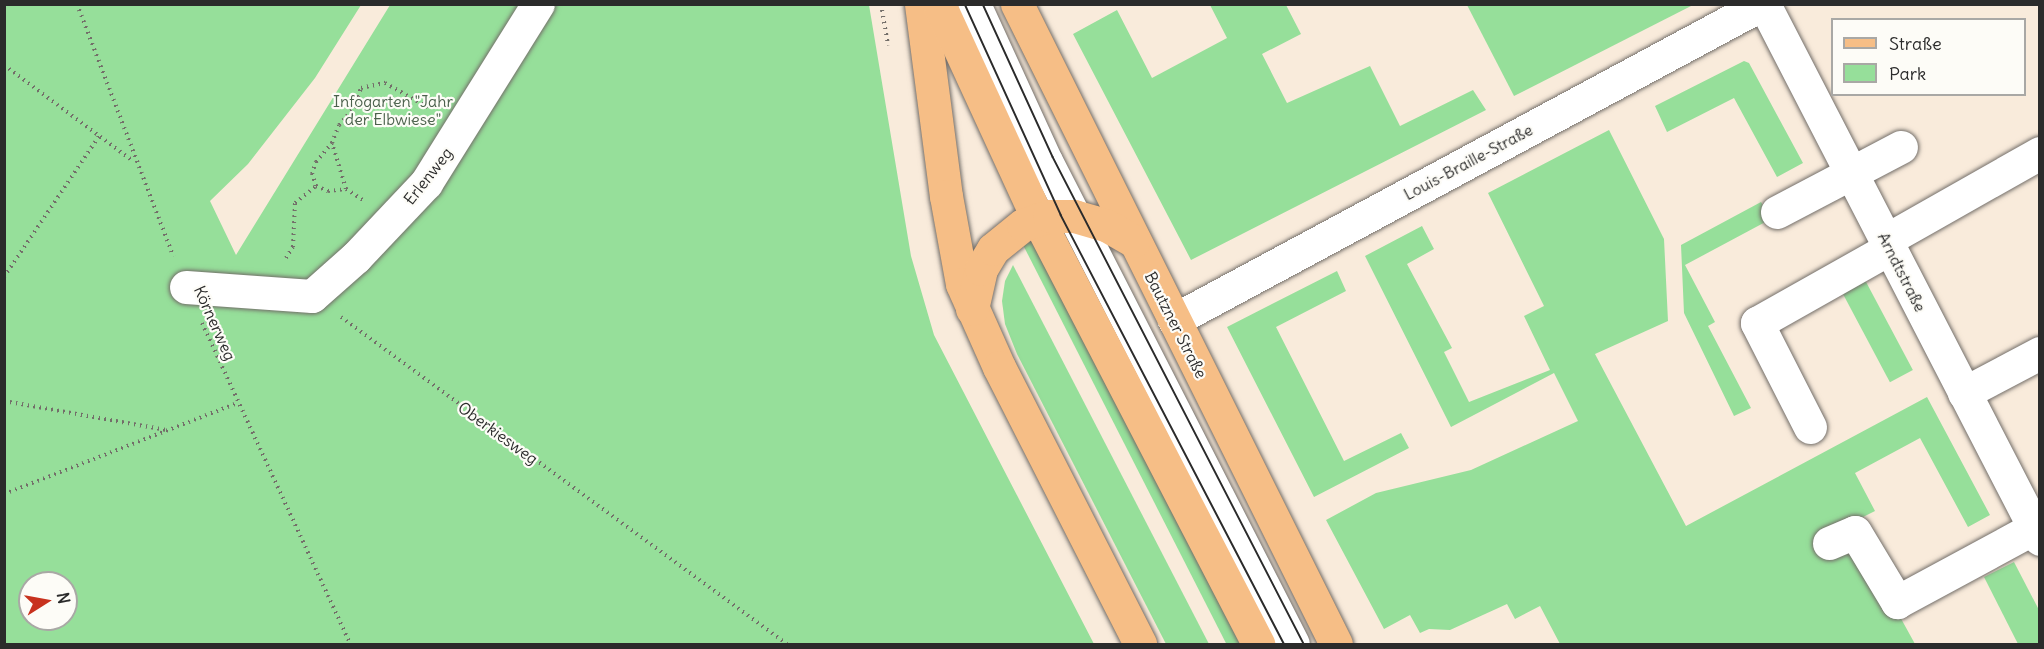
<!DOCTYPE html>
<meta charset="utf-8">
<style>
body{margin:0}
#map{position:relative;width:2044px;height:649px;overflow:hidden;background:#f9ebdb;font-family:Delius,sans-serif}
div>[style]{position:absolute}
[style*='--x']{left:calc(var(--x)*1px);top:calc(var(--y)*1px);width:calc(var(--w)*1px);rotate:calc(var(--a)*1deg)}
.green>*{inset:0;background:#96df9a;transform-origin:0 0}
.path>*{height:4px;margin-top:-2px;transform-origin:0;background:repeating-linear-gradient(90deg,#736e69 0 1.5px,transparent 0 6px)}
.roads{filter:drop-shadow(0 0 2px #736e69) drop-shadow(0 0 2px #736e69)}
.minor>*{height:33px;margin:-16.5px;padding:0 16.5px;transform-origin:16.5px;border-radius:16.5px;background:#fff}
.major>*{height:33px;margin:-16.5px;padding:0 16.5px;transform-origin:16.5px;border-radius:16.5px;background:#f6be86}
.tram>*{height:1.5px;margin:-0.75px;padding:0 0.75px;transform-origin:0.75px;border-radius:0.75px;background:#2b2b2b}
span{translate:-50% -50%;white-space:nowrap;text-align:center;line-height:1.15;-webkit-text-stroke:4.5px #fdfcf7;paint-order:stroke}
.park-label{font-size:16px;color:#4b614c}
.street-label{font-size:16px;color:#2b2b2b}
.frame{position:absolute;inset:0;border:6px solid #2b2b2b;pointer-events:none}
.legend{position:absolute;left:1831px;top:18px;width:195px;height:78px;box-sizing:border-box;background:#fdfcf7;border:2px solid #a9a8a5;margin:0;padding:8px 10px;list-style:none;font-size:18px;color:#2b2b2b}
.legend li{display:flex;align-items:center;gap:12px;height:30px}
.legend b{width:30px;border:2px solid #a9a8a5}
.north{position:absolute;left:18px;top:571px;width:60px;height:60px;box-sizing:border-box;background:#fdfcf7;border:2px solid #a9a8a5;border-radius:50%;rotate:79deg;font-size:16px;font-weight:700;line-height:24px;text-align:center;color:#2b2b2b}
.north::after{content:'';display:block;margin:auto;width:21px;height:27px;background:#c8321e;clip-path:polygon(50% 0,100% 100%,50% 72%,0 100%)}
</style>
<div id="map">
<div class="green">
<i style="clip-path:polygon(evenodd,4px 5px,361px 5px,315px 78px,248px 164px,210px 201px,236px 255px,390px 5px,869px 5px,911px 256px,934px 335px,1094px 644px,5px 644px,4px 5px,30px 583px,66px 583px,66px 619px,30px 619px,30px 583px)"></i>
<i style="clip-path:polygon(1210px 5px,1286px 5px,1301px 34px,1262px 54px,1287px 103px,1370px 66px,1400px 126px,1473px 90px,1486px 110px,1191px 260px,1073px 34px,1117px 10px,1152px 78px,1227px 38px)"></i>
<i style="clip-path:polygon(1467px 5px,1693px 5px,1514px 96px)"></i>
<i style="clip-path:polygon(1744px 61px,1749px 63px,1803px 163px,1777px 177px,1734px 98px,1667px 132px,1655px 106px)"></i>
<i style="clip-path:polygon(1609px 130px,1664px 239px,1668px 321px,1595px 354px,1686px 526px,1927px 397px,1990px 515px,1968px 527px,1920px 438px,1855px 473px,1875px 511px,1849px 524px,1915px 644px,1560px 644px,1540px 606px,1515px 619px,1507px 604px,1450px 630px,1429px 629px,1420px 633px,1410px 615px,1384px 629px,1326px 520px,1376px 493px,1471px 470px,1578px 421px,1554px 373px,1451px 427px,1365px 256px,1422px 226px,1434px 249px,1407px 264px,1452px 348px,1444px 352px,1469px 402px,1550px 370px,1524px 316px,1544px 306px,1488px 193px)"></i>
<i style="clip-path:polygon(1761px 202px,1771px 219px,1685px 265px,1715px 322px,1708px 326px,1751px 408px,1734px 416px,1684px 313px,1681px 245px)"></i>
<i style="left:1034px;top:240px;width:454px;height:12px;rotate:63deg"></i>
<i style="clip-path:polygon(1013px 265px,1209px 644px,1166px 644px,1017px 354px,1005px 324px,1002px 301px,1005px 281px)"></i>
<i style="clip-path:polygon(1337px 271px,1346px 291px,1276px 327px,1344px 461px,1401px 433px,1409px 448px,1314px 497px,1227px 327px)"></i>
<i style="left:1865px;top:280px;width:102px;height:26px;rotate:62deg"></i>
<i style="clip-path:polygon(2014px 562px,2039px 610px,2039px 644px,2018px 644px,1984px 577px)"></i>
</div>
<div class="path">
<i style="--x:77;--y:4;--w:270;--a:69.1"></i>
<i style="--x:881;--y:4;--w:42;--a:80.3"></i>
<i style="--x:4;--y:65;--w:161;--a:36.7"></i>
<i style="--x:316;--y:186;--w:13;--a:-108"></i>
<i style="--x:312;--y:174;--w:13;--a:-72"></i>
<i style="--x:316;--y:162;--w:25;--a:-50"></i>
<i style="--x:346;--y:189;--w:20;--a:33"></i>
<i style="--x:286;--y:258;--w:13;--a:-58"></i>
<i style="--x:293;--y:247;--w:44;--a:-87.4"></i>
<i style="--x:295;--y:203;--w:27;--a:-39"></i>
<i style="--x:316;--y:186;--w:13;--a:23"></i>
<i style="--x:328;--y:191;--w:18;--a:-6"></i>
<i style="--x:346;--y:189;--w:48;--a:-106.9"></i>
<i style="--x:332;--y:143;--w:19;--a:-69"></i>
<i style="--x:339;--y:125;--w:23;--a:-49"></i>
<i style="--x:354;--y:108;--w:21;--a:-71"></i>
<i style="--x:361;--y:88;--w:25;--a:-12"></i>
<i style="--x:385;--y:83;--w:53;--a:29.5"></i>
<i style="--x:4;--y:277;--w:170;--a:-56"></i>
<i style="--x:341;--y:317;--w:553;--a:36.25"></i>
<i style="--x:202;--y:323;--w:353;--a:65.2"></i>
<i style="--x:4;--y:401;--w:165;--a:10.1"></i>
<i style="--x:4;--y:494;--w:251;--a:-21.3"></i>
</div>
<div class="roads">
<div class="minor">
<i style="--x:974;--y:4;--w:173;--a:65.4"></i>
<i style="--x:1046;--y:161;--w:542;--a:62.92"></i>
<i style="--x:1764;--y:4;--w:602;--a:62.71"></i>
<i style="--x:1777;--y:212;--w:140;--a:-27.7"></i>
<i style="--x:1886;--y:240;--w:177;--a:-29.5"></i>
<i style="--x:186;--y:287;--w:126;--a:4.1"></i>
<i style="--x:312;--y:296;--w:59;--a:-41.6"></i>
<i style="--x:356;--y:257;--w:102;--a:-46.6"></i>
<i style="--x:426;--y:183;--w:211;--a:-58"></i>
<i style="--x:1174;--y:320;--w:668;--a:-28.25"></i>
<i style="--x:1964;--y:393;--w:86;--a:-27.8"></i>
<i style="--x:1810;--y:427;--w:117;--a:-117"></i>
<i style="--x:1757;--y:323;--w:153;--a:-29.4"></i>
<i style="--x:1829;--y:543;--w:28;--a:-23"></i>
<i style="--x:1855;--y:532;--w:82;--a:59"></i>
<i style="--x:1897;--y:602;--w:156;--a:-28.4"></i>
</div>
<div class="major">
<i style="--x:921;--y:4;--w:194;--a:82.6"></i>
<i style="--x:946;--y:196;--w:89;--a:79.7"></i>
<i style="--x:962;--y:284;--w:91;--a:66"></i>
<i style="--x:999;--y:367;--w:311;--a:63"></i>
<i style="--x:939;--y:4;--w:237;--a:65.3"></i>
<i style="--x:1038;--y:219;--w:479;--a:62.6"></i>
<i style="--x:1017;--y:4;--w:715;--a:63.51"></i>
<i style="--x:972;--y:309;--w:41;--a:-77.3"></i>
<i style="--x:981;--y:269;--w:23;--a:-59"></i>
<i style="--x:993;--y:249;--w:38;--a:-39"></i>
<i style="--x:1023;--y:225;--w:28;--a:-19"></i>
<i style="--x:1049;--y:216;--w:25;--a:0"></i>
<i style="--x:1074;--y:216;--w:33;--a:16"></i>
<i style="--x:1106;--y:225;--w:32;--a:30"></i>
</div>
</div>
<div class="tram">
<i style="--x:965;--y:4;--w:232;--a:65.5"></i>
<i style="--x:1061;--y:215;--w:483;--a:62.5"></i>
<i style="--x:983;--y:4;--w:168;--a:65.4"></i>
<i style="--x:1053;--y:157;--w:548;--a:62.73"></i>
</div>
<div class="park-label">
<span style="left:393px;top:110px">Infogarten "Jahr<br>der Elbwiese"</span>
</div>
<div class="street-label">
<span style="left:1468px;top:162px;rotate:-28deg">Louis-Braille-Straße</span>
<span style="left:428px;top:176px;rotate:-52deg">Erlenweg</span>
<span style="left:1902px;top:272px;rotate:63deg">Arndtstraße</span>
<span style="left:215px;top:323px;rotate:66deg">Körnerweg</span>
<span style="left:1176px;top:325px;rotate:63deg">Bautzner Straße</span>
<span style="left:498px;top:433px;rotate:36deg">Oberkiesweg</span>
</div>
<div class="frame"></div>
<ul class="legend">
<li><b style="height:8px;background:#f6be86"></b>Straße</li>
<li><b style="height:16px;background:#96df9a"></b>Park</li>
</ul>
<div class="north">N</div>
</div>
